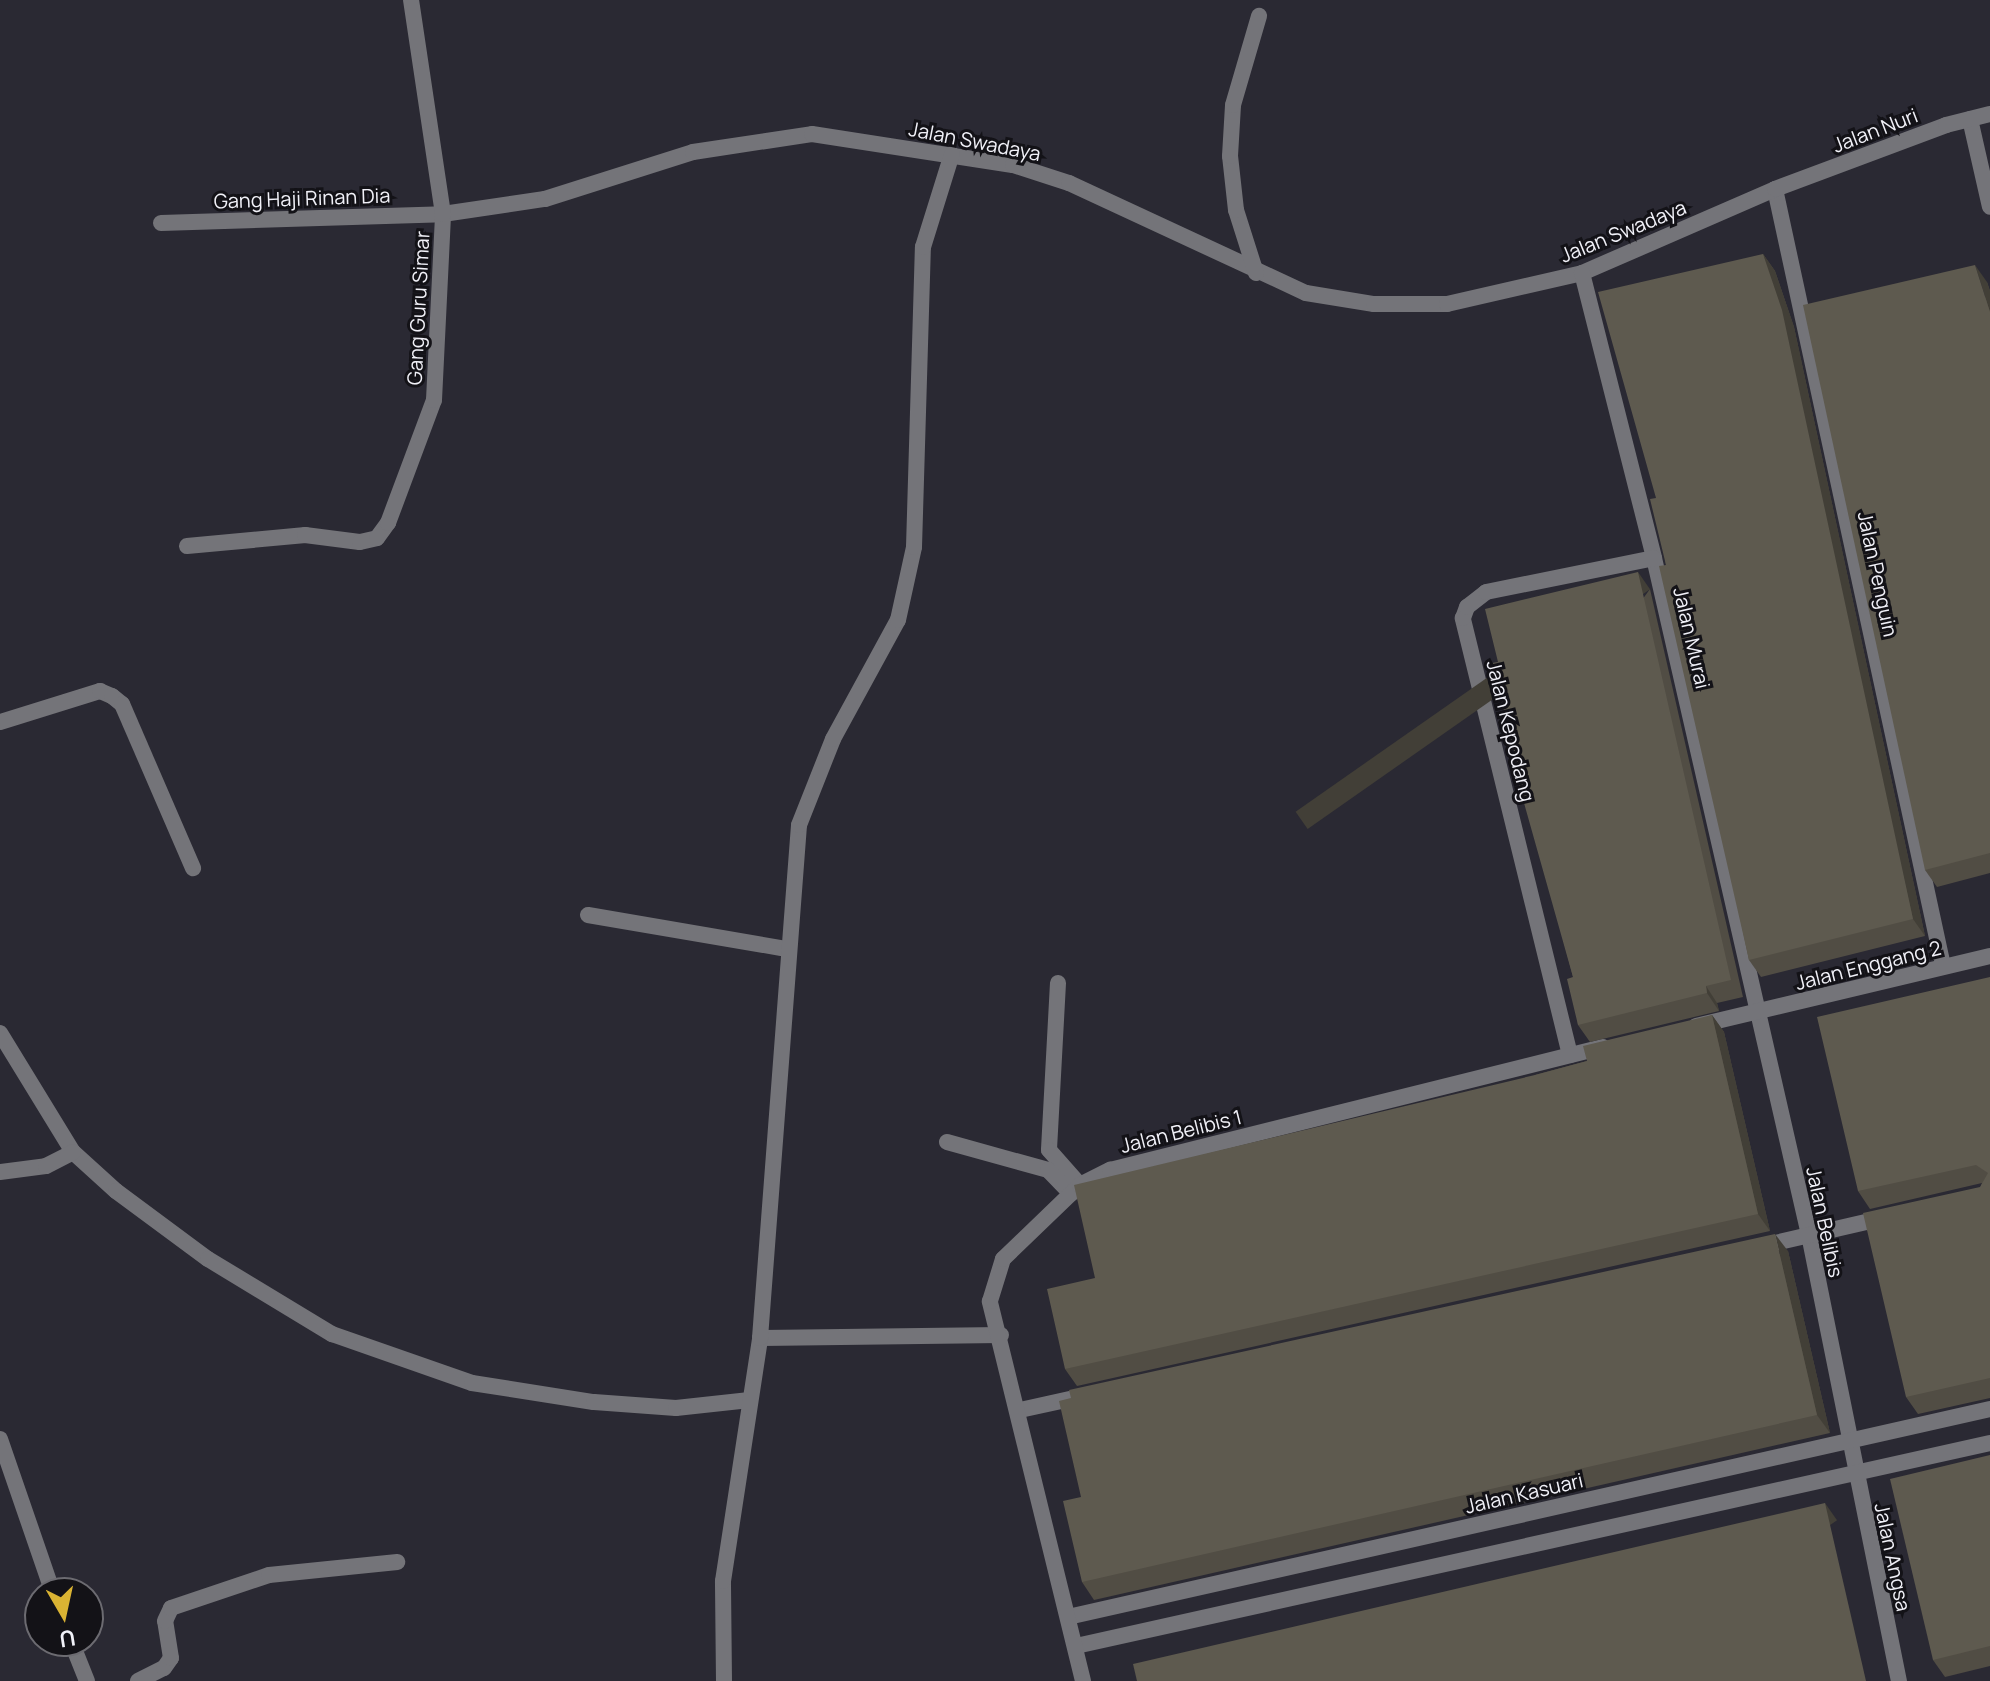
<!DOCTYPE html>
<style>
body{margin:0}
#map{position:relative;width:1990px;height:1681px;overflow:hidden;background:#2a2933;font-family:Manrope,sans-serif}
div>[style]{position:absolute}
[style*='--x']{left:calc(var(--x)*1px);top:calc(var(--y)*1px);width:calc(var(--w)*1px);rotate:calc(var(--a)*1deg)}
.street>*{height:16px;margin:-8px;padding:0 8px;transform-origin:8px;border-radius:8px;background:#747479}
.wall>*{inset:0;background:#514d44}
.shaded-wall>*{inset:0;background:#423f37;transform-origin:0 0}
.building>*{inset:0;background:#5e5a4f}
span{translate:-50% -50%;white-space:nowrap;text-align:center;line-height:1.15;-webkit-text-stroke:6px #131217;paint-order:stroke}
.street-label{font-size:20px;color:#f1f1f8}
.north{position:absolute;left:24px;top:1577px;width:80px;height:80px;box-sizing:border-box;background:#131217;border:2px solid #6c6b71;border-radius:50%;rotate:171deg;font-size:22px;font-weight:700;line-height:32px;text-align:center;color:#f1f1f8}
.north::after{content:'';display:block;margin:auto;width:28px;height:36px;background:#dab333;clip-path:polygon(50% 0,100% 100%,50% 72%,0 100%)}
</style>
<div id="map">
<div class="street">
<i style="--x:1970;--y:119;--w:90;--a:77.2"></i>
<i style="--x:1775;--y:189;--w:795;--a:77.8"></i>
<i style="--x:161;--y:223;--w:282;--a:-1.8"></i>
<i style="--x:443;--y:214;--w:103;--a:-8.4"></i>
<i style="--x:545;--y:199;--w:155;--a:-17.6"></i>
<i style="--x:693;--y:152;--w:120;--a:-8.6"></i>
<i style="--x:812;--y:134;--w:203;--a:8.8"></i>
<i style="--x:1013;--y:165;--w:59;--a:17.8"></i>
<i style="--x:1069;--y:183;--w:261;--a:24.9"></i>
<i style="--x:1306;--y:293;--w:69;--a:9.2"></i>
<i style="--x:1374;--y:304;--w:73;--a:0"></i>
<i style="--x:1447;--y:304;--w:139;--a:-12.9"></i>
<i style="--x:1582;--y:273;--w:210;--a:-23.5"></i>
<i style="--x:1775;--y:189;--w:183;--a:-20.5"></i>
<i style="--x:1946;--y:125;--w:45;--a:-14"></i>
<i style="--x:1256;--y:273;--w:66;--a:-107.6"></i>
<i style="--x:1236;--y:210;--w:54;--a:-96.3"></i>
<i style="--x:1230;--y:156;--w:51;--a:-86.6"></i>
<i style="--x:1233;--y:105;--w:93;--a:-73.7"></i>
<i style="--x:1582;--y:273;--w:294;--a:75.8"></i>
<i style="--x:1654;--y:558;--w:695;--a:77.1"></i>
<i style="--x:1809;--y:1235;--w:455;--a:78.6"></i>
<i style="--x:187;--y:546;--w:119;--a:-5.3"></i>
<i style="--x:305;--y:535;--w:55;--a:7.3"></i>
<i style="--x:360;--y:542;--w:17;--a:-13"></i>
<i style="--x:377;--y:538;--w:19;--a:-54"></i>
<i style="--x:388;--y:523;--w:131;--a:-69.5"></i>
<i style="--x:434;--y:400;--w:186;--a:-87.2"></i>
<i style="--x:443;--y:214;--w:216;--a:-98.5"></i>
<i style="--x:0;--y:722;--w:105;--a:-17.2"></i>
<i style="--x:100;--y:691;--w:13;--a:23"></i>
<i style="--x:112;--y:696;--w:13;--a:39"></i>
<i style="--x:122;--y:704;--w:179;--a:66.6"></i>
<i style="--x:588;--y:915;--w:202;--a:9.7"></i>
<i style="--x:1058;--y:983;--w:167;--a:93.1"></i>
<i style="--x:1049;--y:1150;--w:47;--a:48.5"></i>
<i style="--x:1696;--y:1026;--w:302;--a:-13.4"></i>
<i style="--x:0;--y:1033;--w:140;--a:58.5"></i>
<i style="--x:73;--y:1152;--w:58;--a:42.2"></i>
<i style="--x:116;--y:1191;--w:114;--a:36.5"></i>
<i style="--x:208;--y:1259;--w:145;--a:31.2"></i>
<i style="--x:332;--y:1334;--w:148;--a:19.3"></i>
<i style="--x:472;--y:1383;--w:123;--a:8.9"></i>
<i style="--x:594;--y:1402;--w:82;--a:4.2"></i>
<i style="--x:676;--y:1408;--w:74;--a:-6.2"></i>
<i style="--x:1570;--y:1055;--w:450;--a:-103.8"></i>
<i style="--x:1463;--y:618;--w:12;--a:-70"></i>
<i style="--x:1467;--y:607;--w:24;--a:-38"></i>
<i style="--x:1486;--y:592;--w:171;--a:-11.4"></i>
<i style="--x:947;--y:1142;--w:105;--a:15.5"></i>
<i style="--x:1048;--y:1170;--w:33;--a:46"></i>
<i style="--x:0;--y:1172;--w:46;--a:-7.4"></i>
<i style="--x:46;--y:1166;--w:30;--a:-27"></i>
<i style="--x:1762;--y:1246;--w:124;--a:-13"></i>
<i style="--x:760;--y:1338;--w:241;--a:-0.7"></i>
<i style="--x:1020;--y:1410;--w:60;--a:-12.4"></i>
<i style="--x:0;--y:1439;--w:163;--a:71"></i>
<i style="--x:1068;--y:1617;--w:945;--a:-12.71"></i>
<i style="--x:71;--y:1641;--w:43;--a:68.2"></i>
<i style="--x:1076;--y:1646;--w:936;--a:-12.52"></i>
<i style="--x:138;--y:1681;--w:29;--a:-27"></i>
<i style="--x:164;--y:1668;--w:12;--a:-55"></i>
<i style="--x:171;--y:1658;--w:37;--a:-99"></i>
<i style="--x:165;--y:1621;--w:14;--a:-65"></i>
<i style="--x:171;--y:1608;--w:103;--a:-18.6"></i>
<i style="--x:269;--y:1575;--w:129;--a:-5.8"></i>
<i style="--x:724;--y:1681;--w:100;--a:-90.6"></i>
<i style="--x:723;--y:1581;--w:246;--a:-81.3"></i>
<i style="--x:760;--y:1338;--w:514;--a:-85.65"></i>
<i style="--x:799;--y:825;--w:92;--a:-68.4"></i>
<i style="--x:833;--y:739;--w:136;--a:-61.4"></i>
<i style="--x:898;--y:620;--w:75;--a:-77.6"></i>
<i style="--x:914;--y:547;--w:300;--a:-88.3"></i>
<i style="--x:923;--y:247;--w:97;--a:-72.7"></i>
<i style="--x:1083;--y:1681;--w:391;--a:-103.8"></i>
<i style="--x:990;--y:1301;--w:44;--a:-72.8"></i>
<i style="--x:1003;--y:1259;--w:107;--a:-43.9"></i>
<i style="--x:1080;--y:1185;--w:34;--a:-27"></i>
<i style="--x:1110;--y:1170;--w:508;--a:-14.01"></i>
</div>
<div class="wall">
<i style="clip-path:polygon(1763px 254px,1775px 271px,1794px 327px,1925px 936px,1761px 977px,1749px 960px,1666px 565px,1656px 498px)"></i>
<i style="clip-path:polygon(1987px 282px,1990px 291px,1990px 873px,1937px 887px,1925px 870px)"></i>
<i style="clip-path:polygon(1650px 589px,1743px 997px,1717px 1003px,1719px 1011px,1590px 1042px,1578px 1025px,1573px 977px,1519px 770px)"></i>
<i style="clip-path:polygon(1990px 977px,1990px 1398px,1918px 1414px,1906px 1397px,1982px 1183px,1870px 1209px,1858px 1191px)"></i>
<i style="clip-path:polygon(1712px 1015px,1724px 1032px,1770px 1231px,1077px 1386px,1065px 1369px,1535px 1075px,1587px 1061px)"></i>
<i style="clip-path:polygon(1788px 1251px,1830px 1433px,1094px 1600px,1082px 1582px,1081px 1497px)"></i>
<i style="clip-path:polygon(1990px 1455px,1990px 1666px,1945px 1677px,1933px 1660px)"></i>
</div>
<div class="shaded-wall">
<i style="clip-path:polygon(1763px 254px,1775px 271px,1794px 327px,1925px 936px,1913px 919px)"></i>
<i style="clip-path:polygon(1975px 265px,1987px 282px,1990px 291px,1990px 312px)"></i>
<i style="left:1638px;top:572px;width:21px;height:418px;rotate:55deg"></i>
<i style="clip-path:polygon(1706px 986px,1717px 1003px,1719px 1011px,1707px 993px)"></i>
<i style="clip-path:polygon(1712px 1015px,1724px 1032px,1770px 1231px,1758px 1214px)"></i>
<i style="clip-path:polygon(1775px 1234px,1788px 1251px,1830px 1433px,1817px 1415px)"></i>
<i style="left:1825px;top:1503px;width:21px;height:183px;rotate:55deg"></i>
</div>
<div class="building">
<i style="clip-path:polygon(1763px 254px,1782px 310px,1913px 919px,1749px 960px,1659px 566px,1666px 565px,1650px 499px,1656px 498px,1598px 292px)"></i>
<i style="clip-path:polygon(1975px 265px,1990px 312px,1990px 853px,1925px 870px,1803px 305px)"></i>
<i style="clip-path:polygon(1638px 572px,1731px 980px,1706px 986px,1707px 993px,1578px 1025px,1567px 979px,1573px 977px,1515px 771px,1519px 770px,1492px 663px,1498px 662px,1485px 609px)"></i>
<i style="clip-path:polygon(1990px 977px,1990px 1378px,1906px 1397px,1863px 1213px,1980px 1187px,1988px 1173px,1976px 1165px,1858px 1191px,1817px 1017px)"></i>
<i style="clip-path:polygon(1712px 1015px,1758px 1214px,1065px 1369px,1047px 1289px,1095px 1278px,1074px 1185px,1535px 1075px,1587px 1061px,1583px 1046px)"></i>
<i style="clip-path:polygon(1775px 1234px,1817px 1415px,1082px 1582px,1063px 1501px,1081px 1497px,1059px 1401px,1071px 1398px,1069px 1390px)"></i>
<i style="clip-path:polygon(1990px 1455px,1990px 1646px,1933px 1660px,1890px 1479px)"></i>
<i style="clip-path:polygon(1825px 1503px,1866px 1681px,1137px 1681px,1133px 1664px)"></i>
</div>
<div class="street-label">
<span style="left:1875px;top:130px;rotate:-21deg">Jalan Nuri</span>
<span style="left:975px;top:141px;rotate:11deg">Jalan Swadaya</span>
<span style="left:302px;top:198px;rotate:-2deg">Gang Haji Rinan Dia</span>
<span style="left:1623px;top:231px;rotate:-22deg">Jalan Swadaya</span>
<span style="left:418px;top:308px;rotate:-87deg">Gang Guru Simar</span>
<span style="left:1878px;top:574px;rotate:78deg">Jalan Penguin</span>
<span style="left:1692px;top:638px;rotate:77deg">Jalan Murai</span>
<span style="left:1511px;top:731px;rotate:76deg">Jalan Kepodang</span>
<span style="left:1868px;top:965px;rotate:-14deg">Jalan Enggang 2</span>
<span style="left:1181px;top:1131px;rotate:-14deg">Jalan Belibis 1</span>
<span style="left:1825px;top:1222px;rotate:78deg">Jalan Belibis</span>
<span style="left:1524px;top:1493px;rotate:-13deg">Jalan Kasuari</span>
<span style="left:1893px;top:1557px;rotate:78deg">Jalan Angsa</span>
</div>
<div class="north">U</div>
</div>
